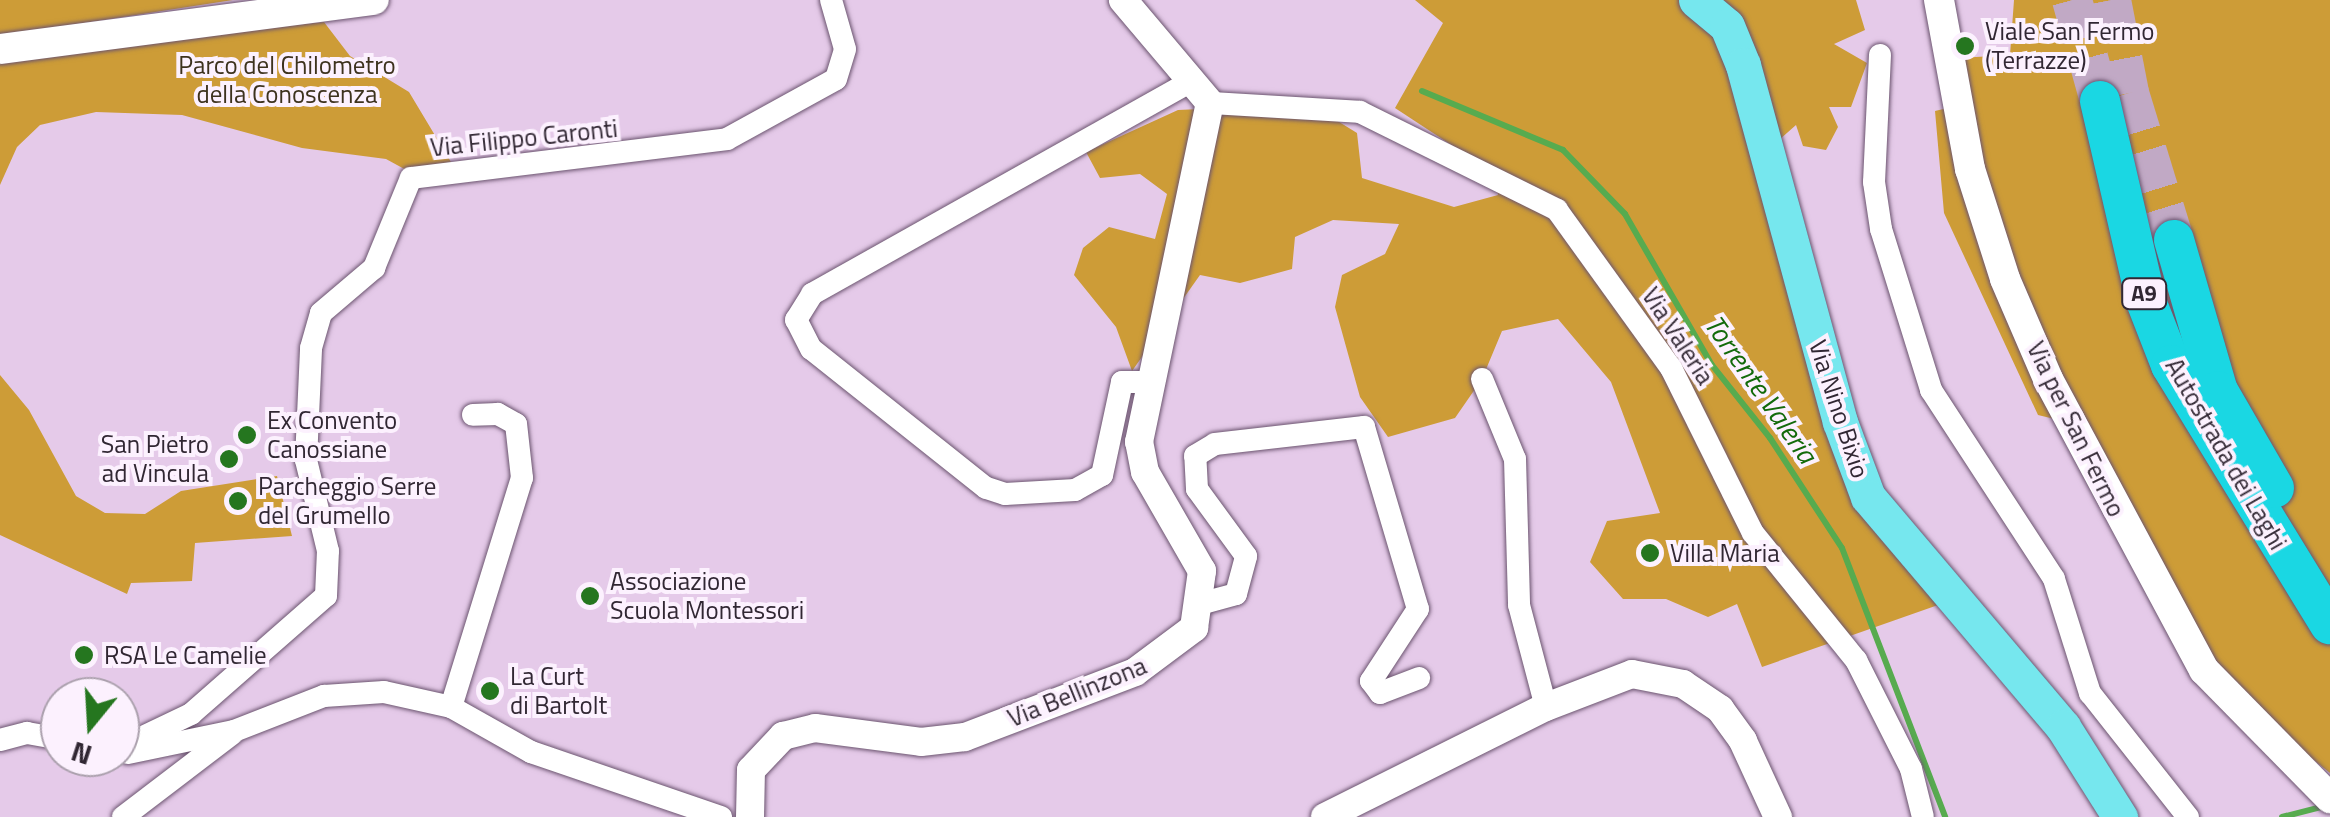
<!DOCTYPE html>
<style>
body{margin:0}
#map{position:relative;width:2330px;height:817px;overflow:hidden;background:#e5cae9;font-family:"Titillium Web",sans-serif}
div>[style]{position:absolute}
[style*='--x']{left:calc(var(--x)*1px);top:calc(var(--y)*1px);width:calc(var(--w)*1px);rotate:calc(var(--a)*1deg)}
.green>*{inset:0;background:#cd9c37}
.stream>*{height:6px;margin:-3px;padding:0 3px;transform-origin:3px;border-radius:3px;background:#57ab4f}
.motorway-tunnel>*{height:40px;margin-top:-20px;transform-origin:0;background:repeating-linear-gradient(90deg,#c1a9c5 0 40px,transparent 0 60px)}
.roads{filter:drop-shadow(0 0 2px #6b546f) drop-shadow(0 0 2px #6b546f)}
.minor>*{height:22px;margin:-11px;padding:0 11px;transform-origin:11px;border-radius:11px;background:#fff}
.tertiary>*{height:28px;margin:-14px;padding:0 14px;transform-origin:14px;border-radius:14px;background:#fff}
.secondary>*{height:30px;margin:-15px;padding:0 15px;transform-origin:15px;border-radius:15px;background:#fff}
.primary>*{height:35px;margin:-17.5px;padding:0 17.5px;transform-origin:17.5px;border-radius:17.5px;background:#76e7ee}
.motorway>*{height:40px;margin:-20px;padding:0 20px;transform-origin:20px;border-radius:20px;background:#1ad7e3}
.dots>*{width:28px;height:28px;translate:-50% -50%;box-sizing:border-box;border:5px solid #fcf1fe;border-radius:50%}
span{translate:-50% -50%;white-space:nowrap;text-align:center;line-height:1.15;-webkit-text-stroke:8px #fcf1fe;paint-order:stroke}
.shield-label span{padding:2px 8px;background:#fcf1fe;border:2px solid;border-radius:8px;-webkit-text-stroke-width:0}
.shield-label{font-size:22px;color:#312733;font-weight:700}
.poi-label{font-size:25px;color:#312733}
.left{translate:0 -50%;text-align:left}
.right{translate:-100% -50%;text-align:right}
.park-label{font-size:25px;color:#3d321e}
.street-label{font-size:25px;color:#312733}
.water-label{font-size:28px;color:#136a0b;font-style:italic}
.north{position:absolute;left:40px;top:677px;width:100px;height:100px;box-sizing:border-box;background:#fcf1fe;border:2px solid #aba0ad;border-radius:50%;rotate:198deg;font-size:28px;font-weight:700;line-height:40px;text-align:center;color:#312733}
.north::after{content:'';display:block;margin:auto;width:35px;height:45px;background:#25761f;clip-path:polygon(50% 0,100% 100%,50% 72%,0 100%)}
</style>
<div id="map">
<div class="green">
<i style="clip-path:polygon(0 0,233px 0,0 36px)"></i>
<i style="clip-path:polygon(1415px 0,1856px 0,1865px 30px,1834px 44px,1867px 63px,1851px 107px,1829px 107px,1838px 127px,1826px 150px,1803px 146px,1796px 125px,1779px 140px,1849px 415px,1882px 498px,1958px 598px,1762px 667px,1737px 604px,1708px 617px,1666px 599px,1623px 599px,1590px 562px,1607px 521px,1660px 513px,1611px 382px,1558px 319px,1502px 331px,1482px 379px,1455px 418px,1388px 437px,1360px 397px,1335px 307px,1342px 275px,1385px 254px,1399px 224px,1333px 220px,1295px 237px,1292px 269px,1240px 283px,1200px 275px,1132px 371px,1116px 327px,1074px 275px,1083px 248px,1109px 227px,1155px 239px,1167px 194px,1140px 174px,1100px 178px,1086px 152px,1178px 110px,1310px 104px,1357px 133px,1362px 178px,1454px 207px,1498px 195px,1494px 173px,1395px 108px,1443px 23px)"></i>
<i style="clip-path:polygon(2014px 0,2330px 0,2330px 773px,2234px 696px,2079px 425px,2038px 415px,1944px 213px,1935px 111px,1964px 104px,1959px 58px,2010px 55px)"></i>
<i style="clip-path:polygon(324px 22px,350px 56px,409px 92px,451px 162px,408px 171px,386px 159px,302px 148px,182px 115px,96px 112px,40px 125px,17px 147px,0 185px,0 55px)"></i>
<i style="clip-path:polygon(0 375px,29px 410px,76px 496px,105px 513px,145px 514px,181px 491px,277px 476px,292px 536px,195px 543px,192px 581px,131px 583px,127px 594px,0 535px)"></i>
</div>
<div class="stream">
<i style="--x:1422;--y:91;--w:153;--a:22.7"></i>
<i style="--x:1563;--y:150;--w:89;--a:45.9"></i>
<i style="--x:1625;--y:214;--w:174;--a:60.1"></i>
<i style="--x:1712;--y:365;--w:93;--a:51.5"></i>
<i style="--x:1770;--y:438;--w:131;--a:56.8"></i>
<i style="--x:1842;--y:548;--w:288;--a:69"></i>
<i style="--x:2282;--y:817;--w:44;--a:-14.3"></i>
</div>
<div class="motorway-tunnel">
<i style="--x:2072;--y:0;--w:105;--a:74.5"></i>
<i style="--x:2111;--y:0;--w:95;--a:79"></i>
<i style="--x:2129;--y:93;--w:154;--a:73"></i>
</div>
<div class="roads">
<div class="minor">
<i style="--x:1880;--y:55;--w:127;--a:92.7"></i>
<i style="--x:1874;--y:182;--w:48;--a:81.5"></i>
<i style="--x:1881;--y:229;--w:169;--a:72.7"></i>
<i style="--x:1931;--y:390;--w:225;--a:56.9"></i>
<i style="--x:2054;--y:579;--w:120;--a:72.5"></i>
<i style="--x:2090;--y:693;--w:158;--a:51.7"></i>
<i style="--x:1210;--y:103;--w:150;--a:3.4"></i>
<i style="--x:1360;--y:112;--w:220;--a:26.4"></i>
<i style="--x:1557;--y:210;--w:195;--a:54.2"></i>
<i style="--x:1671;--y:368;--w:184;--a:63.6"></i>
<i style="--x:1753;--y:533;--w:164;--a:51"></i>
<i style="--x:1856;--y:660;--w:122;--a:63.2"></i>
<i style="--x:1911;--y:769;--w:49;--a:76"></i>
<i style="--x:1482;--y:379;--w:87;--a:67.6"></i>
<i style="--x:1515;--y:459;--w:146;--a:88.4"></i>
<i style="--x:1519;--y:605;--w:106;--a:75.2"></i>
<i style="--x:1147;--y:382;--w:25;--a:180"></i>
<i style="--x:1122;--y:382;--w:95;--a:102.1"></i>
<i style="--x:1102;--y:475;--w:31;--a:151"></i>
<i style="--x:1075;--y:490;--w:70;--a:176.7"></i>
<i style="--x:1005;--y:494;--w:20;--a:-162"></i>
<i style="--x:986;--y:488;--w:223;--a:-141.5"></i>
<i style="--x:811;--y:349;--w:33;--a:-117"></i>
<i style="--x:796;--y:320;--w:31;--a:-58"></i>
<i style="--x:812;--y:294;--w:436;--a:-29.3"></i>
<i style="--x:1203;--y:603;--w:34;--a:-15"></i>
<i style="--x:1236;--y:594;--w:39;--a:-75"></i>
<i style="--x:1246;--y:556;--w:83;--a:-126.2"></i>
<i style="--x:1197;--y:489;--w:33;--a:-93"></i>
<i style="--x:1195;--y:456;--w:23;--a:-31"></i>
<i style="--x:1215;--y:444;--w:150;--a:-6.5"></i>
<i style="--x:1364;--y:427;--w:190;--a:73.5"></i>
<i style="--x:1418;--y:609;--w:86;--a:123.1"></i>
<i style="--x:1371;--y:681;--w:15;--a:53"></i>
<i style="--x:1380;--y:693;--w:42;--a:-21"></i>
<i style="--x:451;--y:707;--w:240;--a:-72.8"></i>
<i style="--x:522;--y:478;--w:54;--a:-96.3"></i>
<i style="--x:516;--y:424;--w:21;--a:-151"></i>
<i style="--x:498;--y:414;--w:25;--a:178"></i>
<i style="--x:0;--y:740;--w:28;--a:-15"></i>
<i style="--x:27;--y:733;--w:34;--a:10"></i>
<i style="--x:120;--y:748;--w:79;--a:-25.6"></i>
<i style="--x:191;--y:714;--w:179;--a:-41.2"></i>
<i style="--x:326;--y:596;--w:45;--a:-87.5"></i>
<i style="--x:328;--y:551;--w:94;--a:-103.6"></i>
<i style="--x:306;--y:460;--w:112;--a:-87.4"></i>
<i style="--x:311;--y:348;--w:36;--a:-74"></i>
<i style="--x:321;--y:313;--w:70;--a:-40.3"></i>
<i style="--x:374;--y:268;--w:97;--a:-67.7"></i>
<i style="--x:411;--y:178;--w:318;--a:-7"></i>
<i style="--x:727;--y:139;--w:124;--a:-28.8"></i>
<i style="--x:836;--y:79;--w:31;--a:-73"></i>
<i style="--x:845;--y:49;--w:51;--a:-105.9"></i>
<i style="--x:128;--y:753;--w:108;--a:-11.7"></i>
<i style="--x:234;--y:731;--w:97;--a:-21.3"></i>
<i style="--x:324;--y:696;--w:60;--a:-3.8"></i>
<i style="--x:384;--y:692;--w:69;--a:12.6"></i>
<i style="--x:451;--y:707;--w:92;--a:29.4"></i>
<i style="--x:531;--y:752;--w:201;--a:18.9"></i>
<i style="--x:123;--y:817;--w:137;--a:-37.3"></i>
</div>
<div class="tertiary">
<i style="--x:750;--y:817;--w:47;--a:-88.8"></i>
<i style="--x:751;--y:770;--w:47;--a:-46.7"></i>
<i style="--x:783;--y:736;--w:33;--a:-14"></i>
<i style="--x:815;--y:728;--w:107;--a:7.5"></i>
<i style="--x:921;--y:742;--w:44;--a:-6.5"></i>
<i style="--x:965;--y:737;--w:182;--a:-20.9"></i>
<i style="--x:1135;--y:672;--w:74;--a:-36.7"></i>
<i style="--x:1194;--y:628;--w:58;--a:-82"></i>
<i style="--x:1202;--y:571;--w:114;--a:-119.9"></i>
<i style="--x:1145;--y:472;--w:31;--a:-101"></i>
<i style="--x:1139;--y:442;--w:346;--a:-78.2"></i>
<i style="--x:1210;--y:103;--w:135;--a:-130.2"></i>
<i style="--x:1325;--y:817;--w:247;--a:-26.5"></i>
<i style="--x:1546;--y:707;--w:92;--a:-21"></i>
<i style="--x:1632;--y:674;--w:52;--a:11.1"></i>
<i style="--x:1683;--y:684;--w:45;--a:34"></i>
<i style="--x:1720;--y:709;--w:39;--a:54"></i>
<i style="--x:1743;--y:741;--w:84;--a:65.3"></i>
</div>
<div class="secondary">
<i style="--x:1939;--y:0;--w:172;--a:79.6"></i>
<i style="--x:1970;--y:169;--w:115;--a:72.3"></i>
<i style="--x:2005;--y:279;--w:109;--a:66.7"></i>
<i style="--x:2048;--y:379;--w:330;--a:61.8"></i>
<i style="--x:2204;--y:670;--w:180;--a:45.5"></i>
<i style="--x:0;--y:49;--w:377;--a:-7.5"></i>
</div>
<div class="primary">
<i style="--x:1696;--y:0;--w:40;--a:40"></i>
<i style="--x:1727;--y:26;--w:42;--a:67.7"></i>
<i style="--x:1743;--y:65;--w:370;--a:74.8"></i>
<i style="--x:1840;--y:422;--w:80;--a:69.5"></i>
<i style="--x:1868;--y:497;--w:302;--a:49.7"></i>
<i style="--x:2063;--y:727;--w:107;--a:57.7"></i>
</div>
<div class="motorway">
<i style="--x:2100;--y:101;--w:205;--a:77"></i>
<i style="--x:2146;--y:301;--w:69;--a:68.7"></i>
<i style="--x:2171;--y:365;--w:304;--a:58.5"></i>
<i style="--x:2174;--y:240;--w:157;--a:73.8"></i>
<i style="--x:2218;--y:391;--w:112;--a:60"></i>
</div>
</div>
<div class="dots">
<i style="left:1965px;top:46px;background:#25761f"></i>
<i style="left:247px;top:435px;background:#25761f"></i>
<i style="left:229px;top:459px;background:#25761f"></i>
<i style="left:238px;top:501px;background:#25761f"></i>
<i style="left:1650px;top:553px;background:#25761f"></i>
<i style="left:590px;top:596px;background:#25761f"></i>
<i style="left:84px;top:655px;background:#25761f"></i>
<i style="left:490px;top:691px;background:#25761f"></i>
</div>
<div class="shield-label">
<span style="left:2144px;top:294px">A9</span>
</div>
<div class="poi-label">
<span class="left" style="left:1985px;top:46px">Viale San Fermo<br>(Terrazze)</span>
<span class="left" style="left:267px;top:435px">Ex Convento<br>Canossiane</span>
<span class="right" style="left:209px;top:459px">San Pietro<br>ad Vincula</span>
<span class="left" style="left:258px;top:501px">Parcheggio Serre<br>del Grumello</span>
<span class="left" style="left:1670px;top:553px">Villa Maria</span>
<span class="left" style="left:610px;top:596px">Associazione<br>Scuola Montessori</span>
<span class="left" style="left:104px;top:655px">RSA Le Camelie</span>
<span class="left" style="left:510px;top:691px">La Curt<br>di Bartolt</span>
</div>
<div class="park-label">
<span style="left:287px;top:80px">Parco del Chilometro<br>della Conoscenza</span>
</div>
<div class="street-label">
<span style="left:524px;top:138px;rotate:-6deg">Via Filippo Caronti</span>
<span style="left:1678px;top:336px;rotate:57deg">Via Valeria</span>
<span style="left:1839px;top:409px;rotate:72deg">Via Nino Bixio</span>
<span style="left:2076px;top:429px;rotate:64deg">Via per San Fermo</span>
<span style="left:2226px;top:454px;rotate:60deg">Autostrada dei Laghi</span>
<span style="left:1077px;top:692px;rotate:-22deg">Via Bellinzona</span>
</div>
<div class="water-label">
<span style="left:1761px;top:389px;rotate:55deg">Torrente Valeria</span>
</div>
<div class="north">N</div>
</div>
